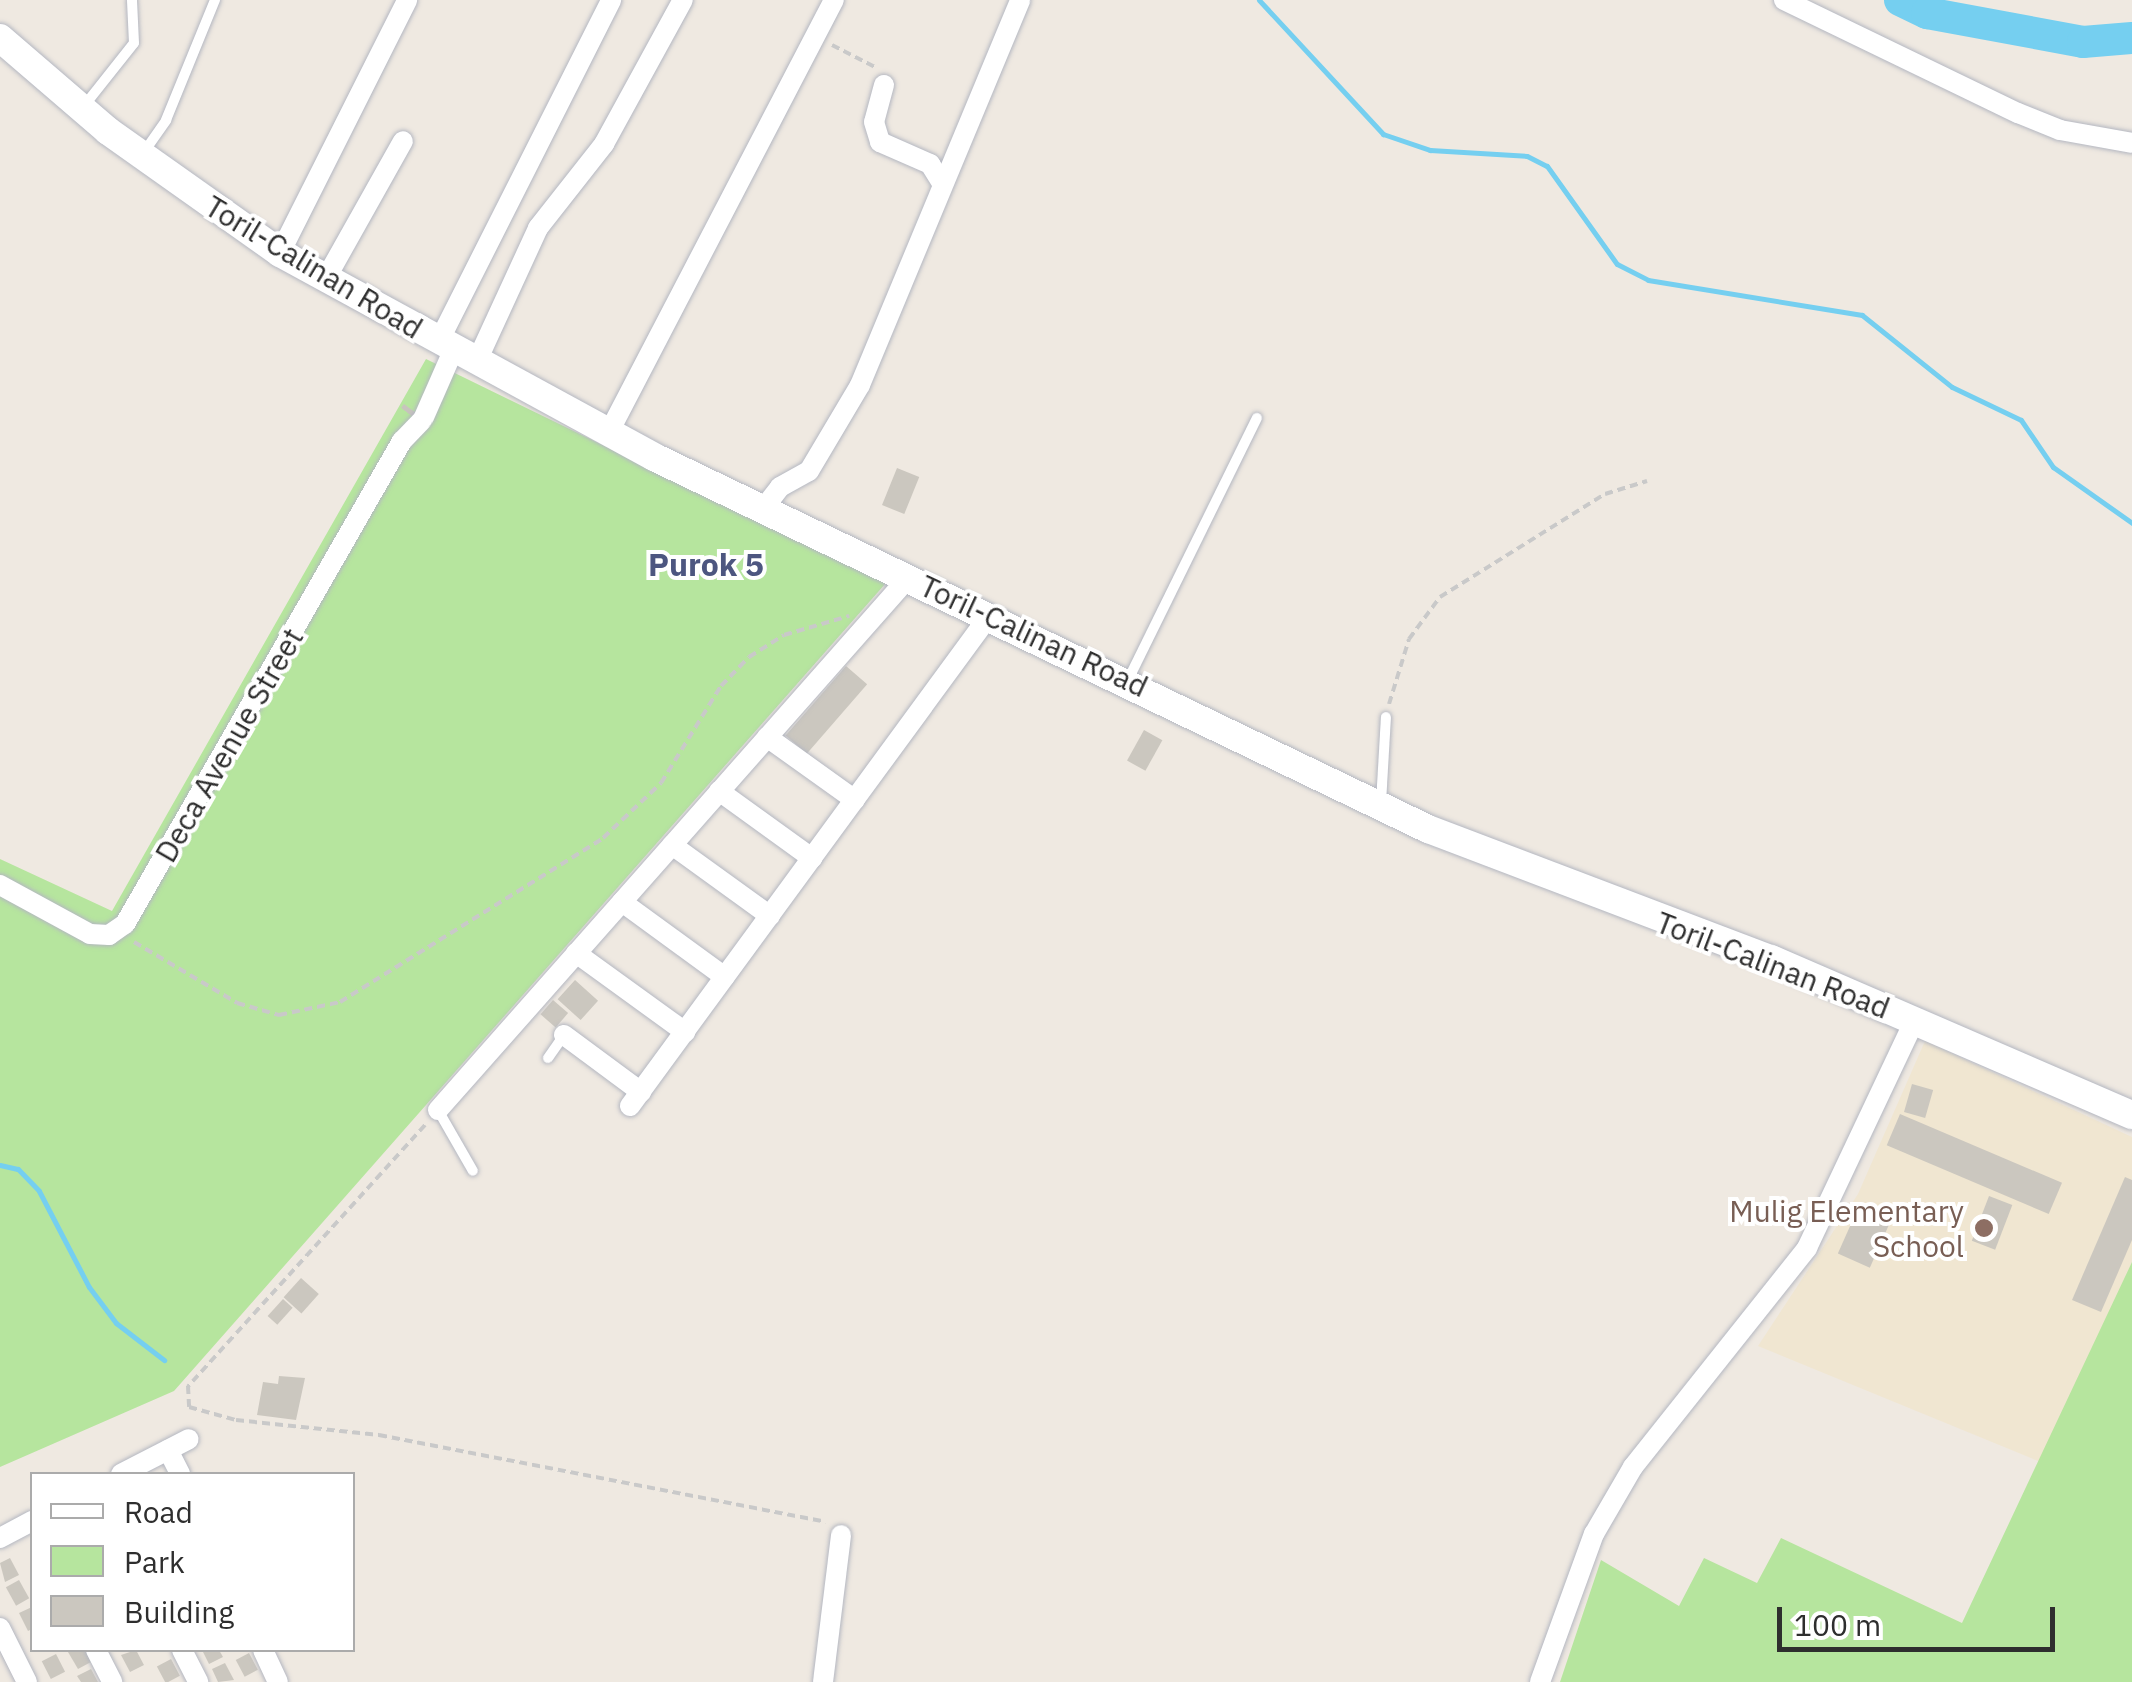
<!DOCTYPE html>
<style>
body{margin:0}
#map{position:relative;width:2132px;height:1682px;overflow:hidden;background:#efe9e1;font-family:"IBM Plex Sans",sans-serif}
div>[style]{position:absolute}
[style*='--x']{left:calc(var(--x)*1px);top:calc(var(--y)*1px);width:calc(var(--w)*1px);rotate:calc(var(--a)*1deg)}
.education>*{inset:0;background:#f0e6d1}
.green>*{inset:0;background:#b6e59e}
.stream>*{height:5px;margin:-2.5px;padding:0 2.5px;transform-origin:2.5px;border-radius:2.5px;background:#75cff0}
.river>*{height:32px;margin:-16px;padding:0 16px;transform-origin:16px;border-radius:16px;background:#75cff0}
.building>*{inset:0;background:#cbc7bf;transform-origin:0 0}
.minor-tunnel>*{height:20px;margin-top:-10px;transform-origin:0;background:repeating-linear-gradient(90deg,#c8c4bd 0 20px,transparent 0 30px)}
.path>*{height:4px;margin-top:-2px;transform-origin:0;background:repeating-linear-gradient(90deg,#c9c9c9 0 8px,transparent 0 13px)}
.roads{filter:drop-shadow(0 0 2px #b4b7c1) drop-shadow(0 0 2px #b4b7c1)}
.service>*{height:10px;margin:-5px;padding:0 5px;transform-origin:5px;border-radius:5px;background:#fff}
.minor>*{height:20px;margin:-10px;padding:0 10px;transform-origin:10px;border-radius:10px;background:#fff}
.secondary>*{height:28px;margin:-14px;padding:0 14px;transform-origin:14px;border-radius:14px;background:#fff}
.dots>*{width:28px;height:28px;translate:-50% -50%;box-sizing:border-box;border:5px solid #fff;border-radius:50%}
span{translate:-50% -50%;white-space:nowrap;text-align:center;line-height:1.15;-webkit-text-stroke:8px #fff;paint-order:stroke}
.street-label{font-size:30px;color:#2e2e2e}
.education-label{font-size:30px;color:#785e54}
.right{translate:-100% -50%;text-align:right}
.neighbourhood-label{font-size:32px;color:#4d5680;font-weight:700}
.legend{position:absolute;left:30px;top:1472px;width:325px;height:180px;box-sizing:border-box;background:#fff;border:2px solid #ababab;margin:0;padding:12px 18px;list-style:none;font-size:30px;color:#2e2e2e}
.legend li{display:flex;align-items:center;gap:20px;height:50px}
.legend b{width:50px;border:2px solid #ababab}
.scale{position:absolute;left:1777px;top:1607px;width:278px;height:45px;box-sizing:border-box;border:5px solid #2e2e2e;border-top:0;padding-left:12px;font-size:30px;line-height:35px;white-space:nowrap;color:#2e2e2e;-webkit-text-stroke:8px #fff;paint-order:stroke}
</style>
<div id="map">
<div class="education">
<i style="clip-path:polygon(1925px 1041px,2132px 1137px,2132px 1262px,2043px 1463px,1758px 1346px,1858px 1194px)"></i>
</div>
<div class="green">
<i style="clip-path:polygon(426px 359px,886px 583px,174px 1391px,0 1467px,0 859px,112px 911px)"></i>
<i style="clip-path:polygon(2132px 1262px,2132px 1682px,1560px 1682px,1601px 1560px,1679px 1606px,1704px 1558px,1757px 1583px,1781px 1538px,1962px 1623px)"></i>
</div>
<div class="stream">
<i style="--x:1259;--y:0;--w:183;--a:47.2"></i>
<i style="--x:1383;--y:134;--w:50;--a:18.8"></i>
<i style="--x:1430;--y:150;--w:97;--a:3.5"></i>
<i style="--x:1527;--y:156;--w:22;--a:27"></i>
<i style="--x:1547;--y:166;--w:120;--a:54.5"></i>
<i style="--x:1617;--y:264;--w:35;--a:27"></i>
<i style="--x:1648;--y:280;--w:217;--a:9.3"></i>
<i style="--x:1862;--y:315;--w:115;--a:38.7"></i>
<i style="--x:1952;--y:387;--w:76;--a:25.6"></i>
<i style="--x:2021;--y:420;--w:57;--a:55.8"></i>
<i style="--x:2053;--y:467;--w:97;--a:35.3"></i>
<i style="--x:0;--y:1165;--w:18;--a:13"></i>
<i style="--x:18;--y:1169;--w:30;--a:46"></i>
<i style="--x:39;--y:1191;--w:108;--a:62.5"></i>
<i style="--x:89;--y:1287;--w:45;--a:53.1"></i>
<i style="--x:116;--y:1323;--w:61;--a:37.6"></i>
</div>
<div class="river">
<i style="--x:1900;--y:0;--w:30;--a:26"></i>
<i style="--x:1927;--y:13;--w:159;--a:10.5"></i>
<i style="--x:2083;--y:42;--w:49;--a:-4.7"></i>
</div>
<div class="building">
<i style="left:897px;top:468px;width:24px;height:40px;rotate:22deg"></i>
<i style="left:846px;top:666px;width:28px;height:92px;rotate:41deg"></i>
<i style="left:1144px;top:730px;width:21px;height:35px;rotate:29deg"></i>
<i style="left:575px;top:980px;width:31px;height:26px;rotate:42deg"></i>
<i style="left:553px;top:1000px;width:20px;height:19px;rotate:41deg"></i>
<i style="left:1912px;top:1084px;width:22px;height:29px;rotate:16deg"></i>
<i style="left:1900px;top:1114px;width:176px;height:34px;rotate:23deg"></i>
<i style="clip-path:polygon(2125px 1177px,2132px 1180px,2132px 1240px,2101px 1312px,2072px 1300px)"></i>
<i style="left:1989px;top:1196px;width:25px;height:48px;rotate:21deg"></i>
<i style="left:1859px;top:1206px;width:35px;height:52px;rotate:24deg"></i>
<i style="left:301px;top:1278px;width:24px;height:26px;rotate:42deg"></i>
<i style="left:283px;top:1299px;width:13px;height:23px;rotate:42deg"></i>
<i style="clip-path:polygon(279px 1376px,305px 1378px,296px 1420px,257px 1415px,263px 1382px,278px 1384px)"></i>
<i style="clip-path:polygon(10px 1558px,19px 1575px,5px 1582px,0 1563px)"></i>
<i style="left:19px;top:1580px;width:21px;height:15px;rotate:61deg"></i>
<i style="clip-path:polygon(32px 1607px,32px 1629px,28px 1631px,19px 1613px)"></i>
<i style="clip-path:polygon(85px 1650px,91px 1662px,78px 1669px,68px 1652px)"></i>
<i style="clip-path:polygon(136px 1650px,144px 1665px,130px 1672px,121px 1655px)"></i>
<i style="clip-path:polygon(202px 1650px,219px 1650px,223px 1657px,209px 1664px)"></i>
<i style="left:249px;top:1653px;width:19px;height:15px;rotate:62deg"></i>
<i style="left:56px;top:1654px;width:20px;height:16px;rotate:63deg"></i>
<i style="left:171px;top:1659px;width:19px;height:16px;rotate:62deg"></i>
<i style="clip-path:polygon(225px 1663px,234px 1680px,218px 1682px,212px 1669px)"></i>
<i style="clip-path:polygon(91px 1669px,98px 1682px,81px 1682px,77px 1676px)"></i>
</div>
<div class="minor-tunnel">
<i style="--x:409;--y:414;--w:5;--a:-53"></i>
</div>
<div class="path">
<i style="--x:832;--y:45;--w:51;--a:27.1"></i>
<i style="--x:1389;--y:704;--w:68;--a:-72.9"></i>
<i style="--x:1409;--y:639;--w:52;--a:-53.6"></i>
<i style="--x:1440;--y:597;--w:195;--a:-32"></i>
<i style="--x:1605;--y:494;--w:44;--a:-17.2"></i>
<i style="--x:134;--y:942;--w:120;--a:30.6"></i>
<i style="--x:237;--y:1003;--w:44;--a:15.9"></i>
<i style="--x:279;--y:1015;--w:62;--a:-12"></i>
<i style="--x:340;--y:1002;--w:310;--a:-31.9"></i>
<i style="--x:603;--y:838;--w:80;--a:-43.5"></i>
<i style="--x:661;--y:783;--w:114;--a:-58.3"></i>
<i style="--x:721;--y:686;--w:40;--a:-46"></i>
<i style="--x:749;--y:657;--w:41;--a:-32.2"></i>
<i style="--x:784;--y:635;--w:68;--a:-16.3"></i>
<i style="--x:425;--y:1125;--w:353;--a:132.2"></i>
<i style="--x:188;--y:1386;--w:21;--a:87"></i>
<i style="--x:189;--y:1407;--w:49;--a:15.5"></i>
<i style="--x:236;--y:1420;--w:144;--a:6"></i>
<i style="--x:379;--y:1435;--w:455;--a:11"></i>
</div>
<div class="roads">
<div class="service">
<i style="--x:84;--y:106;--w:80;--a:-51.6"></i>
<i style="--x:134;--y:43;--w:43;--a:-92.7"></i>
<i style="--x:144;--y:152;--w:39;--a:-55"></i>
<i style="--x:166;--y:120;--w:130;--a:-67.8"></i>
<i style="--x:1128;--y:680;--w:292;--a:-63.8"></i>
<i style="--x:1381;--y:803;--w:86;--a:-86.7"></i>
<i style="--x:548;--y:1058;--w:28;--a:-55"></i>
<i style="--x:438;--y:1110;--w:70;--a:60.2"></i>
</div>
<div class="minor">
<i style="--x:1784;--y:0;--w:260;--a:25.8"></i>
<i style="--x:2018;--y:113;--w:45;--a:22"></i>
<i style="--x:2060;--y:130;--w:73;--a:10.2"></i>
<i style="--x:884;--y:85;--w:38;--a:105"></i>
<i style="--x:874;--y:122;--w:21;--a:73"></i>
<i style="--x:880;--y:142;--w:55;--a:23.7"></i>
<i style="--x:930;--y:164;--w:22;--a:58"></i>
<i style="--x:280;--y:253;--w:283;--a:-63.3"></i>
<i style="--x:325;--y:280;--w:159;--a:-60.7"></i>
<i style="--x:438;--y:343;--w:384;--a:-63.2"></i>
<i style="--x:476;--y:363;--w:149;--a:-65.3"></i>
<i style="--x:538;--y:228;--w:107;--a:-51.8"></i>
<i style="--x:604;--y:144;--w:164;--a:-61.3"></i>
<i style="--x:424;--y:417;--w:72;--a:-66.3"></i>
<i style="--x:608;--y:434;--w:489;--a:-62.5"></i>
<i style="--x:763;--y:509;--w:28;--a:-52"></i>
<i style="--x:780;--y:487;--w:33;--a:-29"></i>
<i style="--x:809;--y:471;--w:100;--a:-59.3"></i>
<i style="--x:860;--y:385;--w:417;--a:-67.4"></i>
<i style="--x:767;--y:737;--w:108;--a:35.6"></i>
<i style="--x:719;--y:791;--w:115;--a:35.8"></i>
<i style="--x:672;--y:845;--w:121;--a:35.9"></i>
<i style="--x:0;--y:885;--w:102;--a:28.6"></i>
<i style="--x:90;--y:934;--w:19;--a:3"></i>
<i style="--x:109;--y:935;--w:19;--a:-35"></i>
<i style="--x:125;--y:924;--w:557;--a:-60.17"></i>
<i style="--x:402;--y:441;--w:28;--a:-46"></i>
<i style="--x:622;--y:902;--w:127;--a:36.1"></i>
<i style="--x:576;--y:953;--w:135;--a:35.9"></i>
<i style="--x:564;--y:1035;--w:96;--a:36.5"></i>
<i style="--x:630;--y:1106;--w:607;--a:-53.77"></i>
<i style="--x:438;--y:1110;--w:711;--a:-48.53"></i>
<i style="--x:168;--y:1450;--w:27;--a:63"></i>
<i style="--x:121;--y:1474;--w:76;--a:-27.2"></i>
<i style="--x:0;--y:1538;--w:36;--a:-28"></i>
<i style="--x:0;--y:1628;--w:60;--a:63.4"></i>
<i style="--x:96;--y:1650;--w:36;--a:63"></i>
<i style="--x:182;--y:1650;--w:36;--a:63"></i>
<i style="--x:263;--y:1650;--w:35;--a:65"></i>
<i style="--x:823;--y:1682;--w:148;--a:-83"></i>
<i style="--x:1540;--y:1682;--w:158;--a:-70"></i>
<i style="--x:1594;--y:1534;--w:78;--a:-59.8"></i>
<i style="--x:1633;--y:1467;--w:280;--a:-51.5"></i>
<i style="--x:1807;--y:1248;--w:252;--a:-64.7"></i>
</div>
<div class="secondary">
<i style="--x:0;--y:38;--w:143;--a:40.7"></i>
<i style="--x:108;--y:131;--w:211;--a:35.3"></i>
<i style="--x:280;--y:253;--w:426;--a:28.6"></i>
<i style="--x:654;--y:457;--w:859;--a:25.67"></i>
<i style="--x:1428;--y:829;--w:367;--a:20.8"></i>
<i style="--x:1771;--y:959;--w:393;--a:23.4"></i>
</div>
</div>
<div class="dots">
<i style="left:1984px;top:1228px;background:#8d6e63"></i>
</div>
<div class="street-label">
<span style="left:314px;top:267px;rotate:31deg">Toril-Calinan Road</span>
<span style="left:1034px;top:636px;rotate:25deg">Toril-Calinan Road</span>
<span style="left:229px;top:745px;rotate:-60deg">Deca Avenue Street</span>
<span style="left:1773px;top:965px;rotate:21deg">Toril-Calinan Road</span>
</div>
<div class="education-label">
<span class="right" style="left:1964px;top:1228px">Mulig Elementary<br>School</span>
</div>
<div class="neighbourhood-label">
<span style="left:706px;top:564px">Purok 5</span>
</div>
<ul class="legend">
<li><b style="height:12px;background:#fff"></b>Road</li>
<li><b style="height:28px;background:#b6e59e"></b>Park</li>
<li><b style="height:28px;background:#cbc7bf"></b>Building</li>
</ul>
<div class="scale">100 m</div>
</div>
